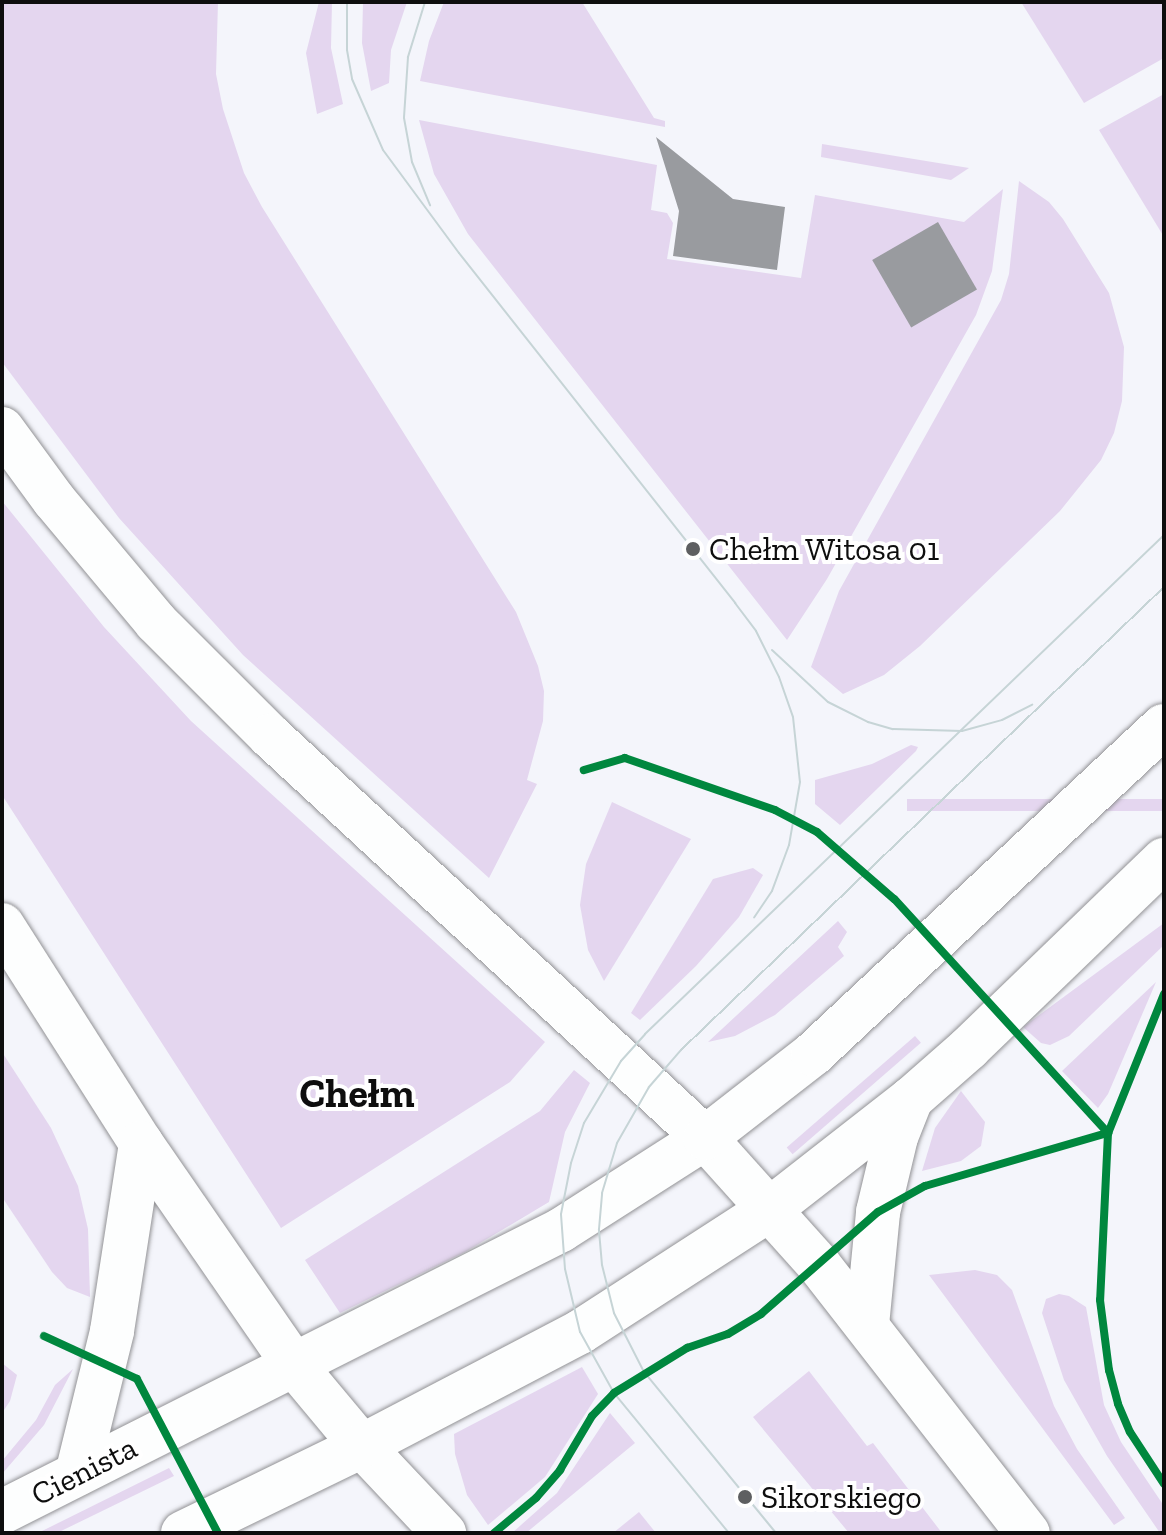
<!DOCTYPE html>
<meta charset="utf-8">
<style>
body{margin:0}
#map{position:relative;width:1166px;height:1535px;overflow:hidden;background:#f4f5fb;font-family:"Zilla Slab",serif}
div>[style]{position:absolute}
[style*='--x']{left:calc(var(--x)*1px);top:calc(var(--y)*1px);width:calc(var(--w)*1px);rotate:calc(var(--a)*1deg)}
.green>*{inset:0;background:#e4d6ef;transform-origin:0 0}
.building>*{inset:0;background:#999b9f;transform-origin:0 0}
.roads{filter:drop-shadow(0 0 2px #929295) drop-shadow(0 0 2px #929295)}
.minor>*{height:44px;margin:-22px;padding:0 22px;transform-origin:22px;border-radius:22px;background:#fdfefe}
.tram>*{height:2px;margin:-1px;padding:0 1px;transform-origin:1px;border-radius:1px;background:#c6d4d6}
.cycleway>*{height:8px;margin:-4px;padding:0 4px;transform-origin:4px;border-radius:4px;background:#00873e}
.dots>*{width:22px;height:22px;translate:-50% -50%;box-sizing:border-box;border:4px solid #fff;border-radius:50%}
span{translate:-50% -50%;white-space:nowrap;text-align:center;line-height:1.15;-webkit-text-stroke:8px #fff;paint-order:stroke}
.poi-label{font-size:32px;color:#0e0e0e}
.left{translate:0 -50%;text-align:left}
.street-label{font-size:32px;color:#0e0e0e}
.district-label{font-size:40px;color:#0e0e0e;font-weight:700}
.frame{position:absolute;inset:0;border:4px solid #0e0e0e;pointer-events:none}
</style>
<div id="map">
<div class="green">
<i style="clip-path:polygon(2px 2px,218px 2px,216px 74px,223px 109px,244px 173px,262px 207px,516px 612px,538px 666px,544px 691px,543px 721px,527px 780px,537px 784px,489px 878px,243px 655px,119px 518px,2px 362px)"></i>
<i style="clip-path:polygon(319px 2px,332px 2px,331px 48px,343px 104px,317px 114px,306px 53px)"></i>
<i style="clip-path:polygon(363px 2px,407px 2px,391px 50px,389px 83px,371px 91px,362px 43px)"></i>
<i style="clip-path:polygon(444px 2px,582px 2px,654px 118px,665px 121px,665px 127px,420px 81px,429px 41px)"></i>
<i style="clip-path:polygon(1021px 2px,1164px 2px,1164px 58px,1084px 103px)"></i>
<i style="clip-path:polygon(1164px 94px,1164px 237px,1099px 130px)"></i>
<i style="clip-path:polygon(419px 120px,657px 165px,651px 210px,667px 213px,673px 223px,667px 259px,801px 278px,815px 195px,964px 222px,1003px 189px,992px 271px,976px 315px,827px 579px,787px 640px,468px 234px,434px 174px)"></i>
<i style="clip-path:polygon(822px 144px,969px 168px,951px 180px,821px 157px)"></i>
<i style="clip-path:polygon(1019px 181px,1049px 202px,1063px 219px,1109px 293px,1124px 347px,1122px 401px,1114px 433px,1101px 460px,1060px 511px,920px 646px,884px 675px,843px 694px,811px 667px,839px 591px,1001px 300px,1009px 274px)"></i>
<i style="clip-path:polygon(2px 501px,104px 627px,191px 721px,545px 1042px,510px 1082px,281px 1228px,2px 795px)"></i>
<i style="clip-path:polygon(911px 745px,918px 747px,916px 751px,840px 825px,815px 804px,815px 780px,872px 764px)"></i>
<i style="left:1164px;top:799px;width:12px;height:257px;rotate:90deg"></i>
<i style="clip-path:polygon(612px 802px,691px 839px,604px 981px,588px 950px,580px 905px,586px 864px)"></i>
<i style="clip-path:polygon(753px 868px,763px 875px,739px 917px,696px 966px,640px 1020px,631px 1013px,713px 879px)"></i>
<i style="clip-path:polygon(838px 921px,847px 932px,838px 947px,844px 956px,775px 1015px,735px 1036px,708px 1042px)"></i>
<i style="clip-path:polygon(1164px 923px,1164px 945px,1069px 1036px,1050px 1045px,1041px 1043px,1023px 1027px)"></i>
<i style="clip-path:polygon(1156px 982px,1108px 1094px,1098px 1108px,1062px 1071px)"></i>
<i style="left:915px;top:1036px;width:9px;height:170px;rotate:49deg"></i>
<i style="clip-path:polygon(2px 1052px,51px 1128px,78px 1186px,88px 1229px,90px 1297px,67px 1288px,52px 1272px,2px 1197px)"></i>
<i style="clip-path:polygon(574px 1070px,590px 1083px,565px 1132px,549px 1202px,465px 1252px,340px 1313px,305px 1260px,540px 1111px)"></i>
<i style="clip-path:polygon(961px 1091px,985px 1122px,981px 1146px,961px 1161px,922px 1171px,935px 1128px)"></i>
<i style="clip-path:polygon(975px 1270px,997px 1275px,1012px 1290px,1054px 1406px,1077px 1449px,1125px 1518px,1114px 1525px,929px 1275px)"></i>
<i style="clip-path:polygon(1059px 1294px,1069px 1296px,1086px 1307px,1104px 1405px,1121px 1442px,1164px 1506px,1164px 1533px,1160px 1533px,1107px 1456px,1064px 1380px,1042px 1313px,1046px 1299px)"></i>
<i style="clip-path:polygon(2px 1363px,17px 1375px,10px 1401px,2px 1413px)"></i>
<i style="clip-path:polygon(582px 1367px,598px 1394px,545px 1477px,488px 1525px,467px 1495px,455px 1454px,454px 1434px)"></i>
<i style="clip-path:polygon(73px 1369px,44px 1425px,2px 1474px,2px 1461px,36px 1420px,55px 1385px)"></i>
<i style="clip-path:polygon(809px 1371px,867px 1446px,873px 1443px,942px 1533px,849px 1533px,753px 1417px)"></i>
<i style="clip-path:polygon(610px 1413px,635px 1443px,526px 1533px,512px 1533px,557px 1493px)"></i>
<i style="clip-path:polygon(169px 1468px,174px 1476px,57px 1533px,38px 1533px)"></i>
<i style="clip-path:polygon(639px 1512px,656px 1533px,613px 1533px)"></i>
</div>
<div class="building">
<i style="clip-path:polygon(656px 137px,733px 199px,785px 207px,777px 270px,673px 256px,679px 211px)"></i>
<i style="left:938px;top:222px;width:78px;height:76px;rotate:60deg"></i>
</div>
<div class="roads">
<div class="minor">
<i style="--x:2;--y:429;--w:88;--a:53.8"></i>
<i style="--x:54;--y:500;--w:159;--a:50.1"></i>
<i style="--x:156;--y:622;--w:161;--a:45"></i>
<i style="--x:270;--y:736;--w:592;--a:42.74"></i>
<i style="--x:705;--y:1138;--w:171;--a:48.1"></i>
<i style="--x:819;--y:1265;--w:340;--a:52.1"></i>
<i style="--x:2;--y:925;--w:259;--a:57.5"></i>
<i style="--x:141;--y:1143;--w:271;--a:55.4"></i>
<i style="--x:295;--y:1366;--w:104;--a:50.1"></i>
<i style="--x:362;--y:1446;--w:120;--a:46.7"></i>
<i style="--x:867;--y:1325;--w:114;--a:-84.4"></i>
<i style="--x:878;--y:1212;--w:77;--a:-76.5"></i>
<i style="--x:896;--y:1137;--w:41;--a:-68.5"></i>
<i style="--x:77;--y:1474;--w:147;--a:-76.2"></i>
<i style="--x:112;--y:1331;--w:190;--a:-81.2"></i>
<i style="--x:2;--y:1512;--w:626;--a:-26.77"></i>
<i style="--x:561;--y:1230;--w:171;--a:-32.6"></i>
<i style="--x:705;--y:1138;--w:137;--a:-37.9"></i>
<i style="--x:813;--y:1054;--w:480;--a:-43.1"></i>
<i style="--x:183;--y:1533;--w:199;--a:-25.9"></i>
<i style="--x:362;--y:1446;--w:246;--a:-27.6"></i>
<i style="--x:580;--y:1332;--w:226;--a:-32.9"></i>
<i style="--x:770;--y:1209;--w:179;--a:-38"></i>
<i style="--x:911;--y:1099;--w:77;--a:-41.3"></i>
<i style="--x:969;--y:1048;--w:271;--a:-44"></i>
</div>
</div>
<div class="tram">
<i style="--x:347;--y:2;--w:48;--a:90"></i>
<i style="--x:347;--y:50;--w:29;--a:80"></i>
<i style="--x:352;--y:79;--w:77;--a:66.4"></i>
<i style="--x:383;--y:150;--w:128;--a:53.6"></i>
<i style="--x:459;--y:253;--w:446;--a:51.7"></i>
<i style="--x:735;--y:603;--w:35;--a:53"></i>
<i style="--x:756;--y:631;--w:51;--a:63.4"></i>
<i style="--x:779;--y:677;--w:42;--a:70.7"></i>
<i style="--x:793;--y:717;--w:65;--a:83.9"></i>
<i style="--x:800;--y:782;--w:64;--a:99.9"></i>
<i style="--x:789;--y:845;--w:49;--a:110.3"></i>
<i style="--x:772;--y:891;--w:32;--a:124"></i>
<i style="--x:425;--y:2;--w:58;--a:107.2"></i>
<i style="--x:408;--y:57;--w:61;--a:93.8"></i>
<i style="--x:404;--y:118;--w:45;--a:79.7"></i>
<i style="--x:412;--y:162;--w:47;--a:67.3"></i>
<i style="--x:772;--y:650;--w:76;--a:42.9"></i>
<i style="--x:828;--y:702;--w:45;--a:26.6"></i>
<i style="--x:868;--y:722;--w:26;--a:16"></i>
<i style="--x:893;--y:729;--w:69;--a:1.7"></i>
<i style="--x:962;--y:731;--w:41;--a:-15.4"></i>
<i style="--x:1002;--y:720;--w:34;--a:-27"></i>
<i style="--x:729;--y:1533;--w:181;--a:-129.4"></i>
<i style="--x:614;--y:1393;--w:70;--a:-119.1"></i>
<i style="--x:580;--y:1332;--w:65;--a:-103.4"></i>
<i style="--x:565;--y:1269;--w:55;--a:-94.2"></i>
<i style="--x:561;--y:1214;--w:52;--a:-78.9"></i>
<i style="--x:571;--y:1163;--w:42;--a:-72"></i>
<i style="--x:584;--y:1123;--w:72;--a:-59.2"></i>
<i style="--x:621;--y:1061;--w:36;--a:-48"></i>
<i style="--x:645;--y:1034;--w:720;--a:-43.87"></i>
<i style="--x:776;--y:1533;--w:208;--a:-129.3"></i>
<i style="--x:644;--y:1372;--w:66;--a:-117"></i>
<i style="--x:614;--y:1313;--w:49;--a:-104"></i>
<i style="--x:602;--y:1265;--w:36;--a:-95"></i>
<i style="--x:599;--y:1229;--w:36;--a:-85"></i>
<i style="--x:602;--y:1193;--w:52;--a:-73.3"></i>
<i style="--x:617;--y:1143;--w:64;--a:-60.3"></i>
<i style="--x:649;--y:1087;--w:49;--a:-49.1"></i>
<i style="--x:681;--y:1050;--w:669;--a:-43.79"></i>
</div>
<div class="cycleway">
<i style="--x:1164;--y:994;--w:150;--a:111.9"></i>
<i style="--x:1108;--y:1133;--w:167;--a:92.7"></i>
<i style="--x:1100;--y:1300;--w:71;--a:82.7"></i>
<i style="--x:1109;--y:1370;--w:35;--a:75"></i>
<i style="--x:1118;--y:1404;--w:30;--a:67"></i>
<i style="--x:1130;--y:1432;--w:62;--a:56.8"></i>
<i style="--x:44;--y:1336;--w:102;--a:24.8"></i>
<i style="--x:137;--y:1379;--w:174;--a:62.3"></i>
<i style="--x:494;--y:1533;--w:55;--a:-39.8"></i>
<i style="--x:536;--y:1498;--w:37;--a:-49"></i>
<i style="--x:560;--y:1470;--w:63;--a:-59.3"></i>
<i style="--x:592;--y:1416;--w:32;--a:-46"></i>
<i style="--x:614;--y:1393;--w:86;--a:-31.7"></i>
<i style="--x:687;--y:1348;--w:43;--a:-18.9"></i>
<i style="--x:728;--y:1334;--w:39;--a:-31"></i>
<i style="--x:761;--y:1314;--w:155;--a:-41.1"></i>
<i style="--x:878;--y:1212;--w:54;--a:-29"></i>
<i style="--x:925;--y:1186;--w:191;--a:-16.2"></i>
<i style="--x:1108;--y:1133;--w:317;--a:-132.4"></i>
<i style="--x:894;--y:899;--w:102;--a:-139"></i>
<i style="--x:817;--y:832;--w:47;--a:-152.4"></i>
<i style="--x:775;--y:810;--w:159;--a:-160.9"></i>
<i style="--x:625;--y:758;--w:43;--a:163.7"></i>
</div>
<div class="dots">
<i style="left:693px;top:549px;background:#5e5f61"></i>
<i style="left:745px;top:1497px;background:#5e5f61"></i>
</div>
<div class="poi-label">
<span class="left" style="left:709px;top:549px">Chełm Witosa 01</span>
<span class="left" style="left:761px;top:1497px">Sikorskiego</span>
</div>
<div class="street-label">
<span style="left:84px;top:1471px;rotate:-27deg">Cienista</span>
</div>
<div class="district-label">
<span style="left:357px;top:1093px">Chełm</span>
</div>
<div class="frame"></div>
</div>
